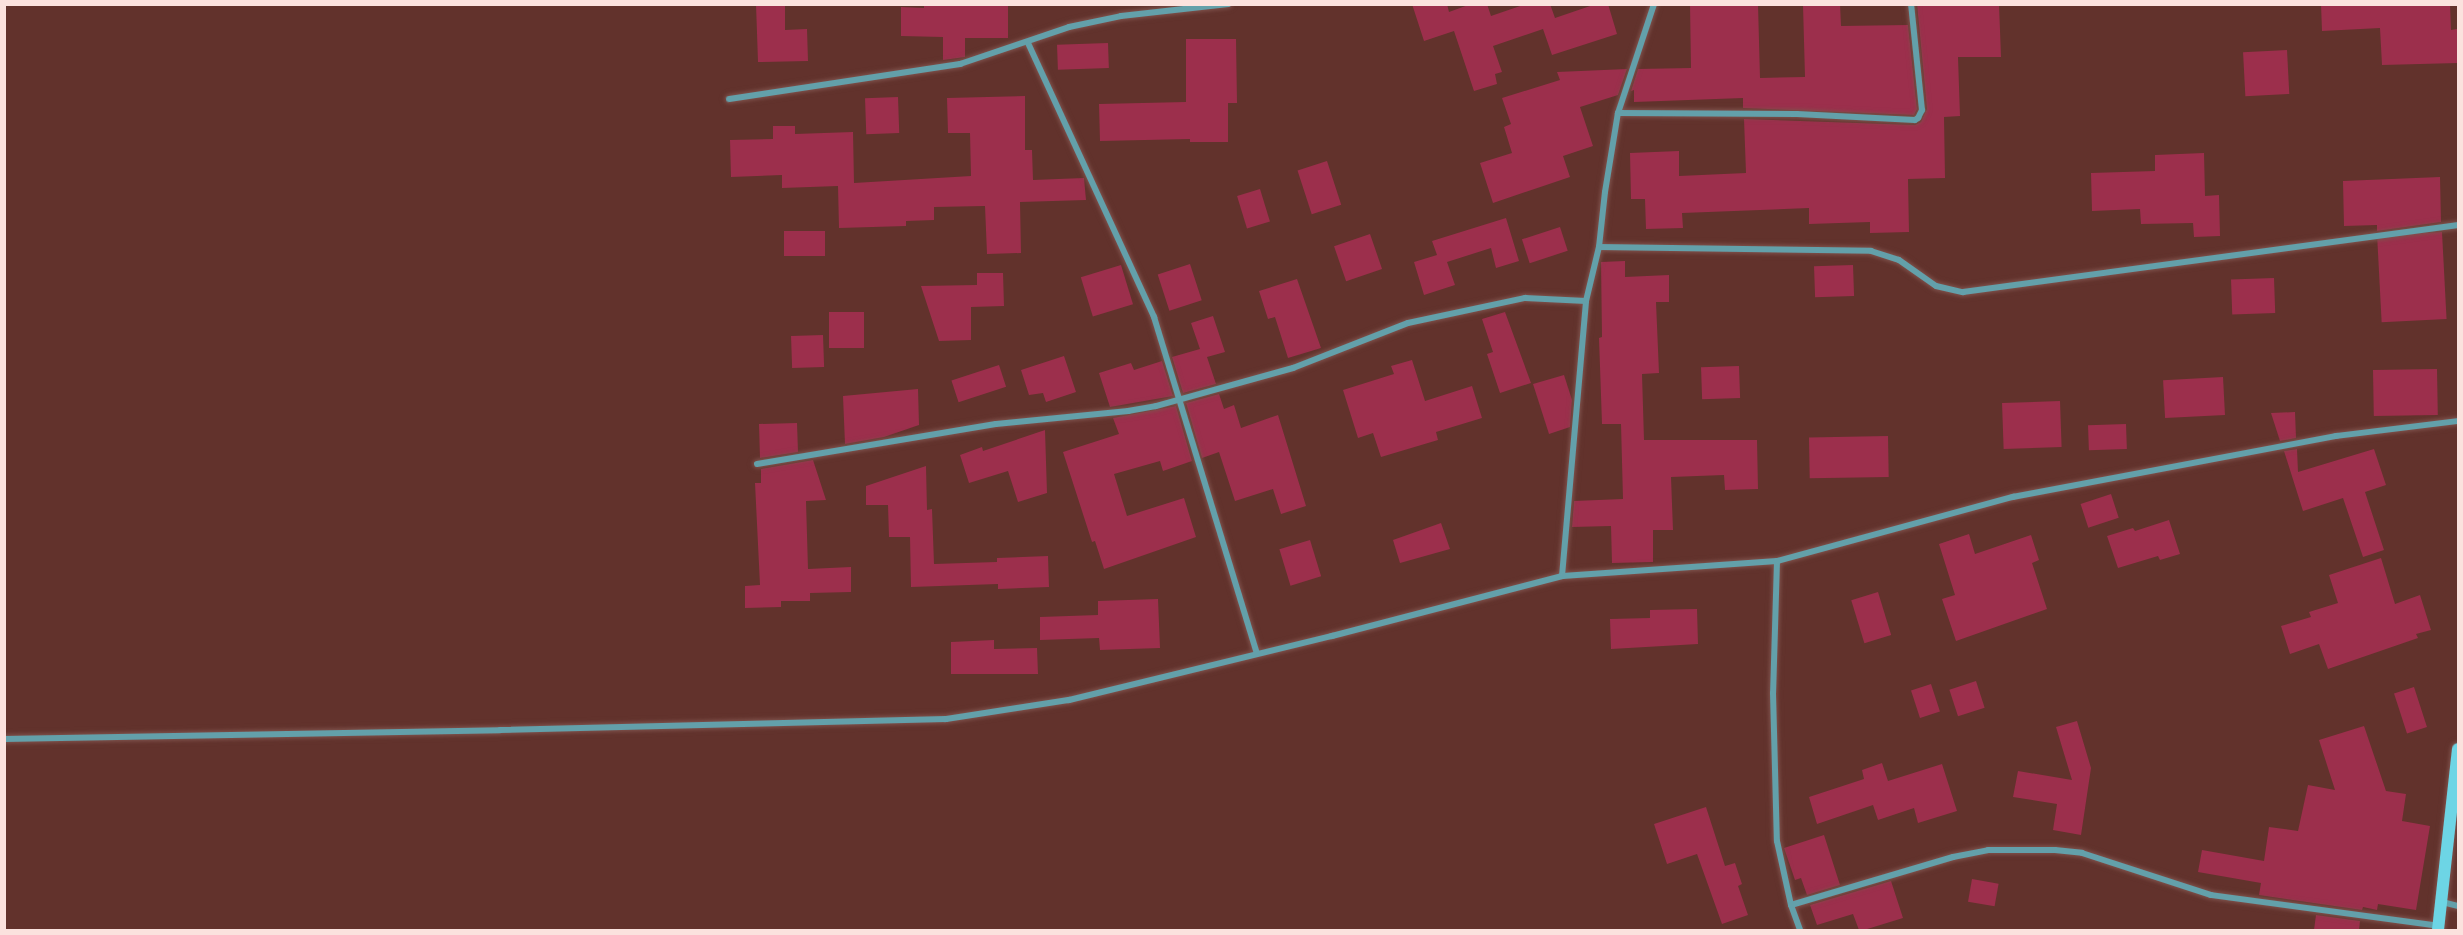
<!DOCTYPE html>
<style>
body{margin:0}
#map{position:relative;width:2463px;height:935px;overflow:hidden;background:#62322c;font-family:Raleway,sans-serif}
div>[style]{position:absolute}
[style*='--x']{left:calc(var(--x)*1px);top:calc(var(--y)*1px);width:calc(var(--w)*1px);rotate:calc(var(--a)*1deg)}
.building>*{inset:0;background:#9c2f4c;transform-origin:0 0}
.roads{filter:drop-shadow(0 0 2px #7e524c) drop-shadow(0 0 2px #7e524c)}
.street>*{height:6px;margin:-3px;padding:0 3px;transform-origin:3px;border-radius:3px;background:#63a0aa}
.secondary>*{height:12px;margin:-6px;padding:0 6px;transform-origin:6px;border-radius:6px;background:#6dd5e5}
span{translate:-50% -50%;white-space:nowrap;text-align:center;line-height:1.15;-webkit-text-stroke:5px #62322c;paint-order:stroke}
.frame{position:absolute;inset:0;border:6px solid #fbe2de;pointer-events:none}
</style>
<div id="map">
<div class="building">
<i style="clip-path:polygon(756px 4px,785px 4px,785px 30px,807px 29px,808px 61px,758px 62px)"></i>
<i style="clip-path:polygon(924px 4px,1008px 4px,1008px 38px,965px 38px,965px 57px,943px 60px,943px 37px,901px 36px,901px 7px,924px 8px)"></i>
<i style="clip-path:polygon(1412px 4px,1447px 4px,1449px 12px,1471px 4px,1487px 4px,1491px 16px,1526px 4px,1550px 4px,1555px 18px,1596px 4px,1608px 4px,1617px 34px,1552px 55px,1543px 29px,1493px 46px,1502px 72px,1495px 74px,1497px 84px,1474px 91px,1454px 31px,1424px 41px)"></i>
<i style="clip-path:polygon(1690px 4px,1758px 4px,1760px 78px,1805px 77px,1803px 5px,1840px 4px,1841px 26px,1908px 25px,1917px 109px,1914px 115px,1743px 108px,1743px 98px,1634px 102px,1634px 90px,1631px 91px,1638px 69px,1691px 68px)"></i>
<i style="clip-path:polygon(1917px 4px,1999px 4px,2001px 57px,1958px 57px,1960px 116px,1944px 117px,1945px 178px,1908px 179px,1909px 232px,1870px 233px,1870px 222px,1809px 224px,1809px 208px,1682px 213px,1683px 228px,1646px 229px,1645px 199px,1631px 199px,1630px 153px,1679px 151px,1679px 176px,1746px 173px,1744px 119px,1915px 125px,1921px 122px,1927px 109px)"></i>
<i style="clip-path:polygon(2321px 4px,2450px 4px,2451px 30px,2457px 29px,2458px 63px,2382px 65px,2380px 28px,2322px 31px)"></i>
<i style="clip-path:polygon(1186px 39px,1236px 39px,1237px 103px,1228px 103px,1228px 142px,1190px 142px,1190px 139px,1100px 141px,1099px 104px,1186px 102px)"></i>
<i style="left:1108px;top:43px;width:25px;height:51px;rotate:88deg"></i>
<i style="left:2287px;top:50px;width:44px;height:44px;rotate:87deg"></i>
<i style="clip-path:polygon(1627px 69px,1618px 95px,1580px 107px,1593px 146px,1563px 156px,1570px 177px,1493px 203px,1480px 163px,1512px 153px,1504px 127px,1511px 124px,1502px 98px,1560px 80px,1557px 72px)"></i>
<i style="clip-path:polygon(1025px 96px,1025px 150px,1032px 150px,1033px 180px,1084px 178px,1086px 200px,1020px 202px,1021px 253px,987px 254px,985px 206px,934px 207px,934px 220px,906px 221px,906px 226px,839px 228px,838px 186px,782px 188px,782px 175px,731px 177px,730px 140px,773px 139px,773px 126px,795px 126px,795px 134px,853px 132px,854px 183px,971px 176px,970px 133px,948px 133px,947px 98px)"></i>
<i style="left:898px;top:97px;width:36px;height:33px;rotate:88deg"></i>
<i style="clip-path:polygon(2204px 153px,2205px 196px,2219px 195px,2220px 236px,2194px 237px,2193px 223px,2141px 224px,2140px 209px,2092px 211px,2091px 173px,2155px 171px,2155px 155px)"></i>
<i style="left:1327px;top:161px;width:46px;height:31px;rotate:72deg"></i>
<i style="clip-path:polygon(2440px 177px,2441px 222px,2377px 231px,2377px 225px,2344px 226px,2343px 181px)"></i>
<i style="left:1260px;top:189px;width:34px;height:24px;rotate:73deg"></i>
<i style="clip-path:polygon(1506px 218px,1519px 261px,1496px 268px,1491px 248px,1447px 262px,1455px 285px,1424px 295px,1414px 262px,1437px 255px,1432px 241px)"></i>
<i style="left:1560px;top:227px;width:25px;height:40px;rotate:72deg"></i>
<i style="left:825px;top:231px;width:25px;height:41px;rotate:90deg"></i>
<i style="left:2442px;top:232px;width:87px;height:65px;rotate:87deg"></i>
<i style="left:1370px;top:234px;width:37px;height:38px;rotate:71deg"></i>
<i style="clip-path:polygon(1625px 261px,1625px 277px,1669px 275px,1669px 302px,1656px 302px,1659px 373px,1642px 374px,1644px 440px,1757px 440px,1758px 489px,1725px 490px,1724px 475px,1671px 477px,1673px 530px,1653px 530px,1653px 562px,1612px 563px,1611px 526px,1572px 527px,1574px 501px,1623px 499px,1621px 424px,1602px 424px,1599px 338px,1602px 337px,1601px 262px)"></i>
<i style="left:1190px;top:264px;width:38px;height:34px;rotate:72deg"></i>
<i style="left:1121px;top:265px;width:41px;height:42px;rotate:73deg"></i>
<i style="left:1853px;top:265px;width:31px;height:39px;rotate:88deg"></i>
<i style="clip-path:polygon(977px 273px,1003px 273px,1004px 306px,971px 307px,971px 340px,939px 341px,921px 286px,977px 285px)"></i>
<i style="left:2274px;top:278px;width:35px;height:43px;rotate:88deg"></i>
<i style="clip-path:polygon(1297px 279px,1321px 348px,1288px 358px,1275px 317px,1268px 319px,1259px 291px)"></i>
<i style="left:864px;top:312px;width:36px;height:35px;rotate:90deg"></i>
<i style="clip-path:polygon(1505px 312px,1531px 383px,1500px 393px,1487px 354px,1493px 352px,1482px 319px)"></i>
<i style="clip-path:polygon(1213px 316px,1225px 352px,1207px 357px,1216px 384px,1183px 393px,1172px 357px,1200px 349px,1191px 323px)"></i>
<i style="left:823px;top:335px;width:32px;height:32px;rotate:88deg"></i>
<i style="clip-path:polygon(1064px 356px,1076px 392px,1046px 402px,1043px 393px,1029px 395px,1021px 370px)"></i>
<i style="clip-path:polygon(1412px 360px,1425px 401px,1472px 386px,1482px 418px,1436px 432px,1438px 440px,1381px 457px,1373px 433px,1358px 438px,1343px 390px,1394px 374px,1391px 366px)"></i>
<i style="clip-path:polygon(1162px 361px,1173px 396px,1110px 407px,1099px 373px,1131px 363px,1134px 370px)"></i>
<i style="left:999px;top:365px;width:23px;height:50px;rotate:72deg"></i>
<i style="left:1739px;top:366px;width:32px;height:38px;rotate:88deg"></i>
<i style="left:2437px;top:369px;width:46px;height:64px;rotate:89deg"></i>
<i style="clip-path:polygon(1564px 375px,1572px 400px,1570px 427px,1549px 434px,1533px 384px)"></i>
<i style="left:2223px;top:377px;width:38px;height:60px;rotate:87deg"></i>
<i style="clip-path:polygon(918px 389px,919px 425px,884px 437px,845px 444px,843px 396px)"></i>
<i style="clip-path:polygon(1219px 394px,1224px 409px,1234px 405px,1241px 428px,1278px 415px,1306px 506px,1281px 514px,1273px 489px,1235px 501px,1219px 452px,1202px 458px,1186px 403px)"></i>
<i style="left:2060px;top:401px;width:46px;height:58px;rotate:88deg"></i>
<i style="clip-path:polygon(1176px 406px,1192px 461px,1163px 471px,1160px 461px,1114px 474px,1127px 516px,1184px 498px,1196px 537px,1104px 569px,1095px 541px,1092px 542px,1063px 452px,1119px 434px,1113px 418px)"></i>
<i style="clip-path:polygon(2295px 412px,2296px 438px,2280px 441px,2271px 413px)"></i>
<i style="clip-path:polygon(797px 423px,798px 452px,760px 458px,759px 424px)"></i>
<i style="left:2126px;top:424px;width:25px;height:38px;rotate:88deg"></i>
<i style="clip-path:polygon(1045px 430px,1047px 493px,1018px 502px,1008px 471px,969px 483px,960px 455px,982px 447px,983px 451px)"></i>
<i style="left:1888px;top:436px;width:41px;height:79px;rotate:89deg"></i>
<i style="clip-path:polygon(2297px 449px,2298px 472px,2374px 449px,2386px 485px,2365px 492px,2384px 550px,2363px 557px,2343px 498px,2303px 511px,2284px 451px)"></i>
<i style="clip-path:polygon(813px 460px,826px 500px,806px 501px,808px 569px,851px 567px,851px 592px,810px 593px,810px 601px,781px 601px,781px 607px,745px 608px,745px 586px,760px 585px,755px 483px,761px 483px,761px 469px)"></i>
<i style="clip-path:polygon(926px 466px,927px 510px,932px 509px,934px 564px,997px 562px,997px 558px,1048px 556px,1049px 587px,998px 589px,998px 584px,911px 587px,910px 537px,889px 537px,888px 505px,866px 505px,866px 486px)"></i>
<i style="left:2111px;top:494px;width:25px;height:32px;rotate:72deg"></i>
<i style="clip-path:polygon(2169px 520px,2180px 554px,2160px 560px,2158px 556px,2118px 568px,2107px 536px,2133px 528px,2135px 531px)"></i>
<i style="clip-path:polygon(1441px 523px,1450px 549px,1400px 563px,1393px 540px)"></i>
<i style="clip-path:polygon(1969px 534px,1975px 554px,2031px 535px,2039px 560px,2032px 563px,2047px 609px,1956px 641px,1942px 599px,1955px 595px,1939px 544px)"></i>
<i style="left:1310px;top:540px;width:38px;height:32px;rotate:73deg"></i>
<i style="clip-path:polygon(2381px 558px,2395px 604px,2420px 595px,2431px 630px,2416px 634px,2418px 638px,2328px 669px,2319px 644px,2290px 654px,2281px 626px,2311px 617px,2309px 612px,2338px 603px,2329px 575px)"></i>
<i style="left:1878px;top:592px;width:45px;height:28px;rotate:73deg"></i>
<i style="clip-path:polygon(1158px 599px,1160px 648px,1100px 650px,1099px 638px,1040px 640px,1040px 617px,1098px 615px,1098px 601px)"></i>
<i style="clip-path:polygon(1697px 609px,1698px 644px,1611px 649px,1610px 619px,1650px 618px,1650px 610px)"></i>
<i style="clip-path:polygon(994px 640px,994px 649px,1037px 648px,1038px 674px,951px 674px,951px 642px)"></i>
<i style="left:1976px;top:681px;width:28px;height:28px;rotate:72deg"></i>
<i style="left:1931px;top:684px;width:29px;height:21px;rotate:72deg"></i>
<i style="left:2414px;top:687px;width:42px;height:21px;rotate:72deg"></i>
<i style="clip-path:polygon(2077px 721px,2091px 768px,2081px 835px,2053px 830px,2057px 804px,2013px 797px,2018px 771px,2072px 780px,2056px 727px)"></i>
<i style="clip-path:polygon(2364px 726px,2386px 791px,2406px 794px,2402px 821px,2430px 826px,2416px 910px,2378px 904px,2377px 910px,2363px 907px,2362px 910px,2259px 895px,2261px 883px,2198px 872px,2202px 850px,2264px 861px,2269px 827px,2298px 831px,2308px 785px,2335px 790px,2319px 740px)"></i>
<i style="clip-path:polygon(1882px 763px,1888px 781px,1942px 764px,1957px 811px,1918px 823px,1914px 808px,1878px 820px,1873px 805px,1817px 824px,1809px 797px,1864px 779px,1862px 770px)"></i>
<i style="clip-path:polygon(1706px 807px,1725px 866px,1735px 863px,1742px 884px,1738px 886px,1748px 915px,1722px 924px,1697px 854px,1667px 864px,1654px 824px)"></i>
<i style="clip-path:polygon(1824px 835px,1840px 885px,1807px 895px,1801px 878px,1795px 880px,1784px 848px)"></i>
<i style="left:1972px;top:879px;width:27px;height:23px;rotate:10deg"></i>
<i style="clip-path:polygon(1891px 881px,1903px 918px,1864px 930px,1859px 930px,1853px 914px,1817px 925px,1810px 905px)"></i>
<i style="clip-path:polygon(2316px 915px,2360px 921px,2359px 930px,2314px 930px)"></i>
</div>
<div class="roads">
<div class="street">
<i style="--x:1028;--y:43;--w:302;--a:65.3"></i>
<i style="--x:1154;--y:317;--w:352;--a:73"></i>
<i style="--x:729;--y:99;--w:234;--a:-8.6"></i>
<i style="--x:960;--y:64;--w:115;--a:-18.7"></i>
<i style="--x:1069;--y:27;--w:53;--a:-11.9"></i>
<i style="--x:1121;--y:16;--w:108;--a:-6.4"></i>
<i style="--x:1618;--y:113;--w:179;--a:0.3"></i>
<i style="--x:1797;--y:114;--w:118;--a:2.9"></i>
<i style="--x:1915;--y:120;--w:4;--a:-34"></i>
<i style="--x:1918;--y:118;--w:9;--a:-63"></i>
<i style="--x:1922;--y:110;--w:107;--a:-95.9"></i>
<i style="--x:1599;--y:247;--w:272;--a:0.8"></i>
<i style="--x:1871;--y:251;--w:29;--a:18"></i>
<i style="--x:1899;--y:260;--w:45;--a:35.1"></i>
<i style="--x:1936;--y:286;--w:28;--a:13"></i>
<i style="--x:1963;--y:292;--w:500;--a:-7.7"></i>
<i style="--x:757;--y:464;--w:242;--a:-9.5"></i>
<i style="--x:996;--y:424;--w:133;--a:-5.6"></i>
<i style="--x:1128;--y:411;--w:28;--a:-10"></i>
<i style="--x:1156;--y:406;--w:142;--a:-15.5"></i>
<i style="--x:1293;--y:368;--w:123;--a:-21.4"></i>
<i style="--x:1408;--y:323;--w:120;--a:-12.1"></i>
<i style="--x:1525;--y:298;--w:61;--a:2.8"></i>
<i style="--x:1777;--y:561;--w:132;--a:91.7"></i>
<i style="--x:1773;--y:693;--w:148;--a:88.5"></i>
<i style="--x:1777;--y:841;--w:66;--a:77.7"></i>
<i style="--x:1791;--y:905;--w:27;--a:70"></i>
<i style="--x:1562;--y:576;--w:276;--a:-85"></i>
<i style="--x:1586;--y:301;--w:56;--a:-76.5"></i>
<i style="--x:1599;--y:247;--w:55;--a:-83.8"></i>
<i style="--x:1605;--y:192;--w:80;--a:-80.7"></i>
<i style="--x:1618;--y:113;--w:115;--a:-71.7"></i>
<i style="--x:4;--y:739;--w:496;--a:-1"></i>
<i style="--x:500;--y:730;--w:446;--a:-1.4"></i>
<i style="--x:946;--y:719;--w:124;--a:-8.8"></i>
<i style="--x:1069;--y:700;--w:271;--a:-13.7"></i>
<i style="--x:1332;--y:636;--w:238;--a:-14.6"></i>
<i style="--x:1562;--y:576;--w:216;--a:-4"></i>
<i style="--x:1777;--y:561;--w:245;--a:-15.2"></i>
<i style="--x:2013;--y:497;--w:329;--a:-10.7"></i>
<i style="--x:2336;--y:436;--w:123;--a:-7"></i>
<i style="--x:2442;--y:902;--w:16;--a:14"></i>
<i style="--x:1791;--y:905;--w:169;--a:-16.5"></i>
<i style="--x:1953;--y:857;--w:36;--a:-11"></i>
<i style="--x:1988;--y:850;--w:67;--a:0"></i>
<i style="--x:2055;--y:850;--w:27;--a:6"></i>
<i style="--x:2082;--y:853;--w:136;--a:18"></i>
<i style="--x:2211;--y:895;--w:230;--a:7.7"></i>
</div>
<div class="secondary">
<i style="--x:2438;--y:930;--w:182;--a:-83.7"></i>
</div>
</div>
<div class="frame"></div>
</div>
